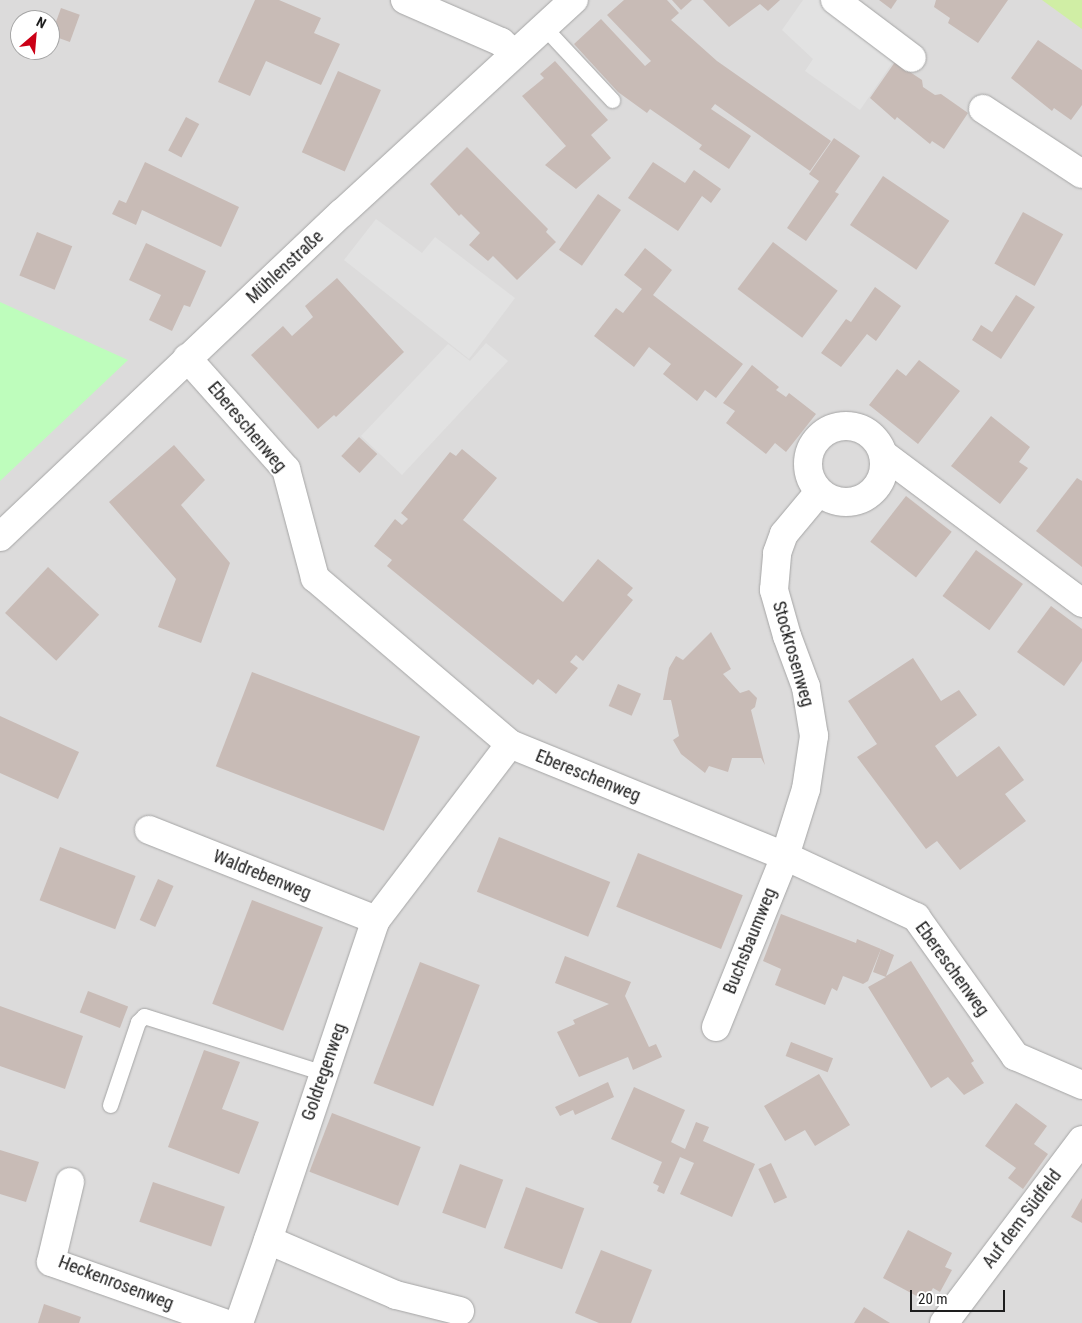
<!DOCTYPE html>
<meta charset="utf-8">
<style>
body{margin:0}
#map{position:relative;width:1082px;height:1323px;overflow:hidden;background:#f0eae3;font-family:"Roboto Condensed",sans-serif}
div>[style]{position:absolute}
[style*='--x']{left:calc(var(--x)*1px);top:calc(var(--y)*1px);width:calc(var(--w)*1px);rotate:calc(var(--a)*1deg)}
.residential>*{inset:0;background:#dcdbdb}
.grass>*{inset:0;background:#d0eea5}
.park>*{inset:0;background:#befdbc}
.parking>*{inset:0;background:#e2e2e2}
.building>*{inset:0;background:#c8bbb6;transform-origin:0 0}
.roads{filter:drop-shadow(0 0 1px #a5a5a5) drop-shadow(0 0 1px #a5a5a5)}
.service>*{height:15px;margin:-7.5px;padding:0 7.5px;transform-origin:7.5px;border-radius:7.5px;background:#fff}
.minor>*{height:28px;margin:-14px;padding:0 14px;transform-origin:14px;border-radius:14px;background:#fff}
.minor>.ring{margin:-14px;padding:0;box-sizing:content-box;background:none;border:28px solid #fff;border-radius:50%}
.tertiary>*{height:28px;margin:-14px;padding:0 14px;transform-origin:14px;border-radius:14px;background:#fff}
span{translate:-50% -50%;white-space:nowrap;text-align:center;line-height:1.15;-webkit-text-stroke:4px #fff;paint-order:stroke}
.street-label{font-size:18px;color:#1e1e1e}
.north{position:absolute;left:10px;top:10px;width:50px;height:50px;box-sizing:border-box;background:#fff;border:1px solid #a5a5a5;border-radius:50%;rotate:27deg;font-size:14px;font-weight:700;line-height:20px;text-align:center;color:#1e1e1e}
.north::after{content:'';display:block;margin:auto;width:18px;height:22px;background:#cb0016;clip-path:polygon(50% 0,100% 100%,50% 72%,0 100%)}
.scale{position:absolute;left:910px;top:1290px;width:95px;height:22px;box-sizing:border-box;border:2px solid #1e1e1e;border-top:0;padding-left:6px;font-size:15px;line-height:18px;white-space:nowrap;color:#1e1e1e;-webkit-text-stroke:4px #fff;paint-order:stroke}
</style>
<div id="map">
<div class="residential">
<i style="clip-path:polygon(evenodd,0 0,1082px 0,1082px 1323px,0 1323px,0 0,20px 20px,50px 20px,50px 50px,20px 50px,20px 20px)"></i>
</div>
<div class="grass">
<i style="clip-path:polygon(1042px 0,1082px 0,1082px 29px)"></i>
</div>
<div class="park">
<i style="clip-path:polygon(0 302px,128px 360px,0 481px)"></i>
</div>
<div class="parking">
<i style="clip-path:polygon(803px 0,819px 0,897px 56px,860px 110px,805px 71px,813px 59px,782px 30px)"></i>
<i style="clip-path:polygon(376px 219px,422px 253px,435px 237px,515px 298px,469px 359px,344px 260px)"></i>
<i style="clip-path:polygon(486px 343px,508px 361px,402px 475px,361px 436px,448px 344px,470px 361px)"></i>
</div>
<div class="building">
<i style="clip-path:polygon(255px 0,279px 0,321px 18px,314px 33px,340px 44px,321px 85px,266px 61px,250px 96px,218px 82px)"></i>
<i style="clip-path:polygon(624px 0,667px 0,679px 13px,671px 20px,717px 61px,831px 141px,810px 171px,715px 104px,711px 109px,751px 136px,729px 169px,699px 149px,702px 145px,650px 109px,647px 113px,618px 92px,574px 44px,601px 19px,645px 66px,651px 61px,607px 15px)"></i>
<i style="clip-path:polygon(672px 0,692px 0,681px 10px)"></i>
<i style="clip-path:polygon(703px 0,780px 0,768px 11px,760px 4px,729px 27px)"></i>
<i style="clip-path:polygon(879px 0,897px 0,891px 9px)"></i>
<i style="clip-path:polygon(936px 0,1008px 0,978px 43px,948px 23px,950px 18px,934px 7px)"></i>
<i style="left:61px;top:8px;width:20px;height:29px;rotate:20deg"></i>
<i style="clip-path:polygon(1038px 40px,1082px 70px,1082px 105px,1071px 120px,1054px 108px,1052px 111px,1011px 78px)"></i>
<i style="clip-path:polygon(555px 61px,608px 120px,591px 135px,611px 158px,576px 189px,545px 165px,566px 146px,522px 96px,544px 78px,540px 74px)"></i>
<i style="clip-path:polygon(895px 62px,922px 80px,923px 87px,935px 95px,941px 94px,968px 113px,944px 149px,932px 141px,930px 144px,897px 117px,895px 120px,870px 98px)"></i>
<i style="left:338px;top:71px;width:47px;height:89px;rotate:24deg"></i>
<i style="left:186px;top:117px;width:15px;height:38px;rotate:28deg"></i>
<i style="clip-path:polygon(834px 138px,860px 156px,835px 192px,839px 194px,806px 241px,787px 228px,819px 181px,809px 174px)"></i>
<i style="clip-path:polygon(467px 147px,548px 229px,546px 232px,556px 242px,517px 280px,493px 256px,488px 261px,469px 245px,480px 233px,461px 214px,459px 216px,430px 184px)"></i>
<i style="clip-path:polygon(145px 162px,239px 207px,221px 247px,142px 210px,136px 225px,112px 214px,119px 200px,126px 203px)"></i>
<i style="clip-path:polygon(653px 162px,685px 183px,694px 170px,721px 189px,711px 203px,702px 196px,678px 231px,628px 198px)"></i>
<i style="left:883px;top:176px;width:80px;height:59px;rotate:34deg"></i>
<i style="left:598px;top:194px;width:28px;height:68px;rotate:35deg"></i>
<i style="left:1023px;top:212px;width:46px;height:59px;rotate:29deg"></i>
<i style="left:37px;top:232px;width:38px;height:47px;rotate:22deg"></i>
<i style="left:773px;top:242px;width:81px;height:59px;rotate:37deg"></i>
<i style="clip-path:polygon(146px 243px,206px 271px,190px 307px,184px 305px,172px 331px,149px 320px,161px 295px,129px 280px)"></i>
<i style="clip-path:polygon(645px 248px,672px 270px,653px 295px,743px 364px,716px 398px,705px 390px,697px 401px,663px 374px,671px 364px,649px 347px,634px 367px,594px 336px,616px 308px,623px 313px,642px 289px,624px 275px)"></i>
<i style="clip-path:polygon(337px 278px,404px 352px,336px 417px,334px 415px,318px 429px,251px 355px,283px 326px,292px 336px,313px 317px,305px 306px)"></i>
<i style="clip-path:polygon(875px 287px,901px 306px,876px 341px,867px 334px,841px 367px,821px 353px,846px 319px,851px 322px)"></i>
<i style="clip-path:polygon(1016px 295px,1035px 307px,1001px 359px,972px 340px,981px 325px,992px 332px)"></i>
<i style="clip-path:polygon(919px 360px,960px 391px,918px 444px,869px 405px,897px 369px,906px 376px)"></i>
<i style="clip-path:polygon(752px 365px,779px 387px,776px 390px,786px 397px,789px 393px,816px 414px,786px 452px,775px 443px,766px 454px,726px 423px,735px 411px,723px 403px)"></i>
<i style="clip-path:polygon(991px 416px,1030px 447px,1019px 462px,1028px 468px,1000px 504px,951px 466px)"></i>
<i style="left:359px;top:437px;width:25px;height:26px;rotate:43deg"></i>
<i style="clip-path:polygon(174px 445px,205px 480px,181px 505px,230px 563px,201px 643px,158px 627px,176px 579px,109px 502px)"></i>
<i style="clip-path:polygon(462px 449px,497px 478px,463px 520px,563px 602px,598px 559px,633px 588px,627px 595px,633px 600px,583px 661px,576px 655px,570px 662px,578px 668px,556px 694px,538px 679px,533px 685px,387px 566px,392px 560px,374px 546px,395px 519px,402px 525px,408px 519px,401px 513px,450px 452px,456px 456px)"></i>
<i style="clip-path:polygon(1077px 478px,1082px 481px,1082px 567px,1036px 531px)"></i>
<i style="left:906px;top:496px;width:58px;height:58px;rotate:38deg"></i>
<i style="left:976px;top:550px;width:58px;height:57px;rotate:36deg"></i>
<i style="left:48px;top:567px;width:70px;height:63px;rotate:43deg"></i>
<i style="clip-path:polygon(1051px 606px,1082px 629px,1082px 661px,1064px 686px,1017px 652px)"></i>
<i style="clip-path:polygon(711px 632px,731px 669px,723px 674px,740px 693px,749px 690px,757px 698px,755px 707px,751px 710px,765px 765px,761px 758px,732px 758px,728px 772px,709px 766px,705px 773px,681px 754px,673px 740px,679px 736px,671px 700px,663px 700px,669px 668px,676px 656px,683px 660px)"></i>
<i style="clip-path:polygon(913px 658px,941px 701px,959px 690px,977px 715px,935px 746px,957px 777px,999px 746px,1024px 780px,1005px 794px,1026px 821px,960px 870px,937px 841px,926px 849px,857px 757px,877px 744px,848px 701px)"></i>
<i style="left:252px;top:672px;width:180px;height:101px;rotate:21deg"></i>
<i style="left:618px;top:684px;width:25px;height:24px;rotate:23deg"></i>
<i style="clip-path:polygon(0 716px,79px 752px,58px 799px,0 773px)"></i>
<i style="left:499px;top:837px;width:120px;height:59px;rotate:22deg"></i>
<i style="left:60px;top:847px;width:81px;height:57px;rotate:21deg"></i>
<i style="left:638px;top:853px;width:113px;height:58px;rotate:22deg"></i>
<i style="left:158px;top:879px;width:17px;height:45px;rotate:24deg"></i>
<i style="left:252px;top:900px;width:76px;height:111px;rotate:21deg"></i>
<i style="clip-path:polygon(781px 914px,856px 943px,857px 939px,881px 949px,868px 981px,863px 984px,843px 976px,837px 991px,832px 988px,825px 1005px,775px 985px,781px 969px,763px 961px)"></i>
<i style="clip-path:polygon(881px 949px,894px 955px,886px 976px,911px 961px,974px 1061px,971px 1063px,984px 1083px,964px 1095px,948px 1077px,931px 1088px,868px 987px,886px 977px,873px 972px)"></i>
<i style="clip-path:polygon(565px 956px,631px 982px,625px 996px,649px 1047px,656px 1044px,662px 1057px,633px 1070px,628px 1057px,579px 1077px,557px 1032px,575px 1024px,573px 1020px,609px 1004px,555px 983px)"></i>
<i style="left:420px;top:962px;width:64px;height:130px;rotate:21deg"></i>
<i style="left:88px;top:991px;width:43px;height:23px;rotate:21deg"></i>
<i style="clip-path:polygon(0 1006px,83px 1036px,65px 1089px,0 1066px)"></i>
<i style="left:791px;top:1042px;width:45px;height:15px;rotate:21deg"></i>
<i style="clip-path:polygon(204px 1050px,240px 1062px,222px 1109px,259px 1122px,239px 1174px,168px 1147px)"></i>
<i style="clip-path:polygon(819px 1074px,850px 1125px,815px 1146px,805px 1130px,785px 1141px,764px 1106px)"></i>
<i style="clip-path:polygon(608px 1082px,614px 1097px,575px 1115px,573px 1110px,560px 1116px,555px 1107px)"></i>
<i style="clip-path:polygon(634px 1087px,685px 1110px,671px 1142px,685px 1149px,696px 1122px,709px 1127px,703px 1141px,755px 1164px,732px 1217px,680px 1194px,694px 1163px,680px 1157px,664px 1194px,657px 1191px,659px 1186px,653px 1183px,662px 1162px,611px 1139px)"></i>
<i style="clip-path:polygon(1016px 1103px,1047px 1126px,1034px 1144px,1048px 1154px,1023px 1189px,1008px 1178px,1016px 1168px,985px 1146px)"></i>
<i style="left:332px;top:1113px;width:95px;height:63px;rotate:21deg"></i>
<i style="clip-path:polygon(0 1150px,39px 1162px,26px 1202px,0 1194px)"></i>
<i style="left:771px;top:1163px;width:38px;height:14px;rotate:65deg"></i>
<i style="left:460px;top:1164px;width:46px;height:52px;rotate:20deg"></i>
<i style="left:153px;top:1182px;width:76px;height:42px;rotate:19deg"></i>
<i style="left:526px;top:1187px;width:62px;height:65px;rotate:20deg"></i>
<i style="clip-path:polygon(1082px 1198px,1082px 1223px,1071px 1217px)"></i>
<i style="clip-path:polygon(908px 1230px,952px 1253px,945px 1267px,952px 1270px,940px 1292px,933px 1288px,926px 1301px,883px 1278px)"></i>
<i style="clip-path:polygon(601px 1250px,652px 1270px,631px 1323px,599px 1323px,575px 1313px)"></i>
<i style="clip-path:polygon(44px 1304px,81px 1317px,79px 1323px,38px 1323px)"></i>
<i style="clip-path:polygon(864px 1307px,890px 1323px,854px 1323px)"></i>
</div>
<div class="roads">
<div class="service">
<i style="--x:544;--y:27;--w:100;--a:47"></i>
<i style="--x:110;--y:1105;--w:88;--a:-71.4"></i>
<i style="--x:138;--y:1022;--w:8;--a:-45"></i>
<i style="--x:144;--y:1016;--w:189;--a:17.6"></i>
</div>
<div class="minor">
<i style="--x:405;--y:0;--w:105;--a:23.6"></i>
<i style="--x:501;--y:42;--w:18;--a:41"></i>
<i style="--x:835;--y:0;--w:96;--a:37"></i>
<i style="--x:983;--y:109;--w:118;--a:33.3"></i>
<i style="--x:187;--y:358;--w:149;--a:48.3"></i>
<i style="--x:286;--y:469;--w:113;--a:75.1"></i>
<i style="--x:315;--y:578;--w:256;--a:40.4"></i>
<i style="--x:510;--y:744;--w:297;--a:22.2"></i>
<i style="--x:785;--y:856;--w:145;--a:25"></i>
<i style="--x:916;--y:917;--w:171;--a:54.5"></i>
<i style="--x:1015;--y:1056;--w:73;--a:23.4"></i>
<i class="ring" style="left:808px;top:426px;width:48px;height:48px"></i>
<i style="--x:883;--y:454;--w:249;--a:36.8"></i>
<i style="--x:149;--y:830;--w:244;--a:21.6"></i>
<i style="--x:716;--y:1027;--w:184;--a:-68"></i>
<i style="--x:785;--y:856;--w:70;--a:-72.6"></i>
<i style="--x:806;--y:789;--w:54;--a:-81.4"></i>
<i style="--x:814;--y:736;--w:50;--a:-99.3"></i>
<i style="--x:806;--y:687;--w:54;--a:-110.4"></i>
<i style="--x:787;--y:636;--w:48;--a:-105.8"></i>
<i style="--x:774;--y:590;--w:37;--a:-85"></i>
<i style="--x:777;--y:553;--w:20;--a:-70"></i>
<i style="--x:784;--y:534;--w:55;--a:-50.2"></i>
<i style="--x:70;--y:1182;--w:82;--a:103.4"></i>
<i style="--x:51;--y:1262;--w:183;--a:19.4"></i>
<i style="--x:460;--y:1311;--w:66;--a:-166"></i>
<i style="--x:396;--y:1295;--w:139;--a:-156.7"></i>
<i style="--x:268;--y:1240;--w:338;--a:-71.4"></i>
<i style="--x:376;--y:920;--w:221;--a:-52.7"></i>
<i style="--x:239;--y:1323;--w:88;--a:-70.7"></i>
<i style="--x:944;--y:1323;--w:229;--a:-53"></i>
</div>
<div class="tertiary">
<i style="--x:0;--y:537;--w:471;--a:-43.5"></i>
<i style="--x:342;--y:213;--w:315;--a:-42.6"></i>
</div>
</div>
<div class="street-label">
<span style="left:285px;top:267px;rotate:-43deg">Mühlenstraße</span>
<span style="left:247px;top:427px;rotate:50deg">Ebereschenweg</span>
<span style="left:793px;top:654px;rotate:74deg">Stockrosenweg</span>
<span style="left:588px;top:776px;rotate:22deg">Ebereschenweg</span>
<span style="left:262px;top:875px;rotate:22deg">Waldrebenweg</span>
<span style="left:750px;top:941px;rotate:-68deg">Buchsbaumweg</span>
<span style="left:952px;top:969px;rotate:54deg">Ebereschenweg</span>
<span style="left:324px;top:1072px;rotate:-71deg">Goldregenweg</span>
<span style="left:1022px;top:1219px;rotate:-53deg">Auf dem Südfeld</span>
<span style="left:116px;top:1283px;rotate:21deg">Heckenrosenweg</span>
</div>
<div class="north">N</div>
<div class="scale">20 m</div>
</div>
